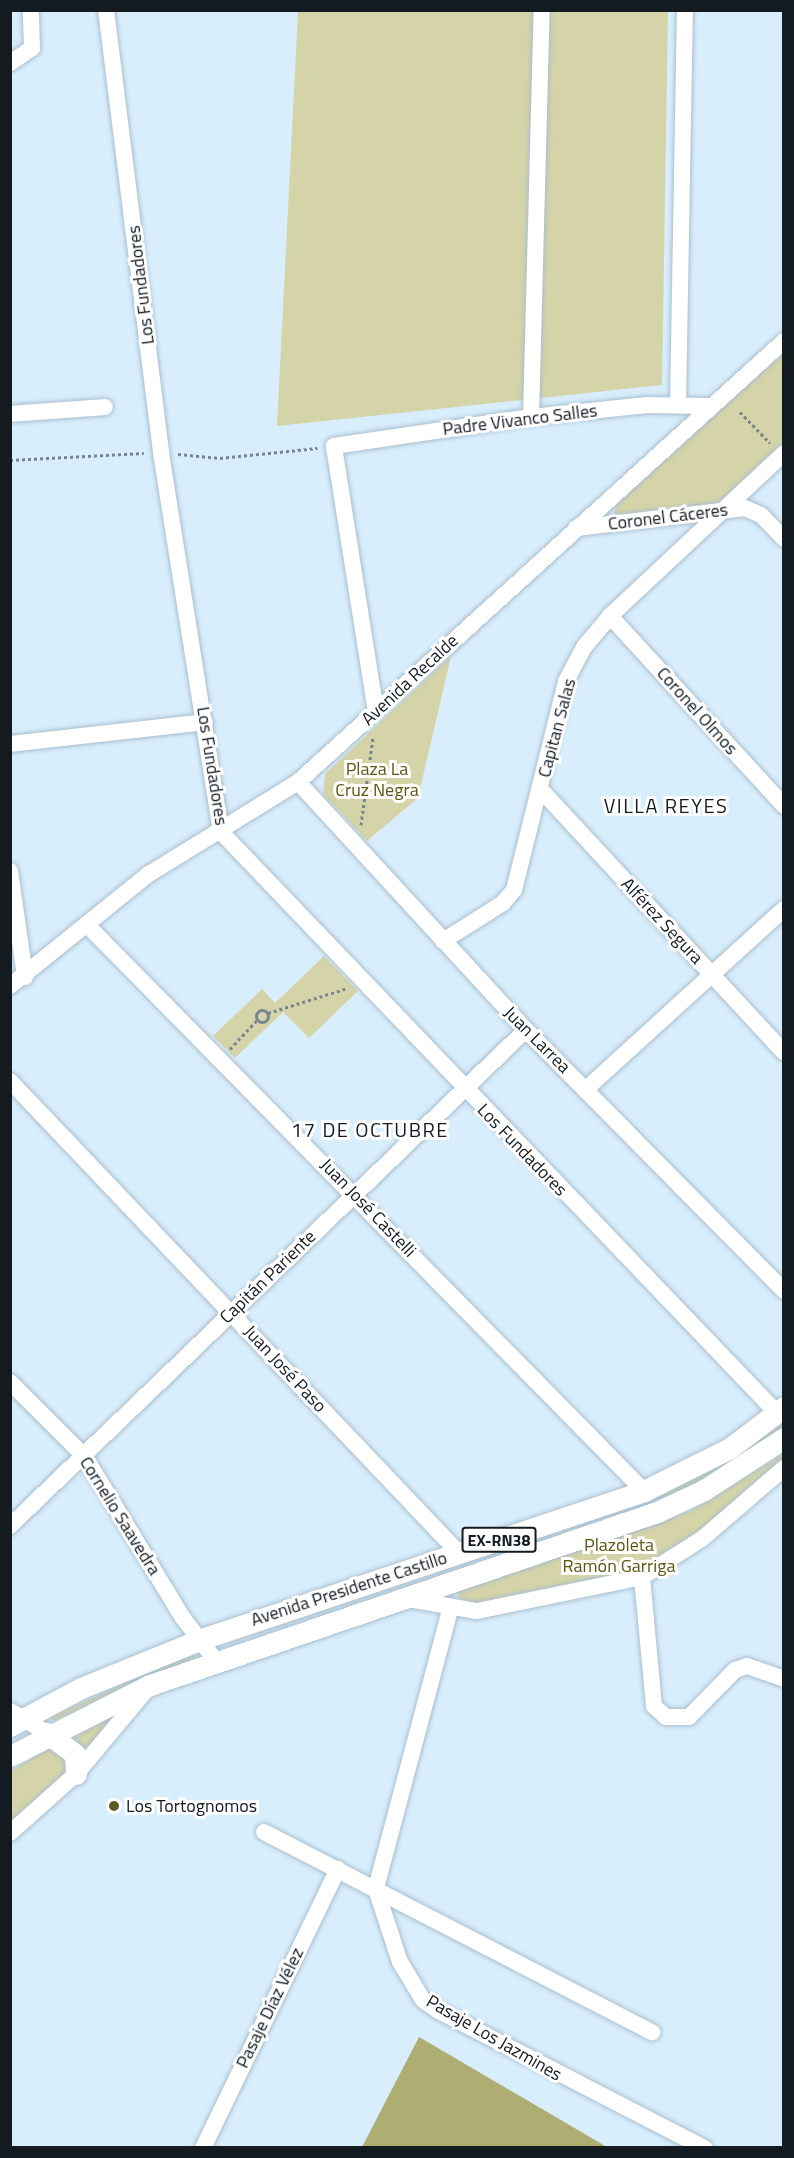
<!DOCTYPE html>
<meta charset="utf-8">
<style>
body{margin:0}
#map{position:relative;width:794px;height:2158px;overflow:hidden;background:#d9eefd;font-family:"Titillium Web",sans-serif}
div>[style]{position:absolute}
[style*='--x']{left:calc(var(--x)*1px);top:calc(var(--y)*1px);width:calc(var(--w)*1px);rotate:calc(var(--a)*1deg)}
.green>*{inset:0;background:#d5d4a8}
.forest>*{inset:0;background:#afae72}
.path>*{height:3px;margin-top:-1.5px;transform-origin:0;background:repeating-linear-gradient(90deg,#77858f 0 3px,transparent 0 6px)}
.path>.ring{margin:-1.5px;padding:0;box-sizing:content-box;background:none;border:3px solid #77858f;border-radius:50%}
.roads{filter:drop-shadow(0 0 2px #aabfcd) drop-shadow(0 0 2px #aabfcd)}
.minor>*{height:16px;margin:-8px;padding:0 8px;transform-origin:8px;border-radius:8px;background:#fff}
.major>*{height:21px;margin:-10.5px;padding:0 10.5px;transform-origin:10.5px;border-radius:10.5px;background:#fff}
.dots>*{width:16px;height:16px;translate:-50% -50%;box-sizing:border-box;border:3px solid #fff;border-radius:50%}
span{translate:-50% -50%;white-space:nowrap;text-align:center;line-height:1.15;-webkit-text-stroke:6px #fff;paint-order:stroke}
.shield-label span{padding:2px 4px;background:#fff;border:2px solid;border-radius:4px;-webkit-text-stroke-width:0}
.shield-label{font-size:16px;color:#131b20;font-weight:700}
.street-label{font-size:18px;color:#131b20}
.park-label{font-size:18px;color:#5b5812}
.poi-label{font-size:18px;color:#131b20}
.left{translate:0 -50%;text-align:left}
.neighbourhood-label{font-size:20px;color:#131b20;letter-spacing:1.5px}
.frame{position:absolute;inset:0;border:12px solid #131b20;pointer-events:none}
</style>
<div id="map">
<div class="green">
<i style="clip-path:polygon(298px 11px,668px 11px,662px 385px,277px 426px)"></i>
<i style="clip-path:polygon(783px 353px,783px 444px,718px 503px,614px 515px,615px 506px)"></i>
<i style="clip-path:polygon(451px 656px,418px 798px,367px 841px,323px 794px,325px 774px)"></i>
<i style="clip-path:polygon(324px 956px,358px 991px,309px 1038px,283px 1012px,235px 1058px,213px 1036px,262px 989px,275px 1003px)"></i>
<i style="clip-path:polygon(783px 1421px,783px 1428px,749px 1454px,681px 1491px,224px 1643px,632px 1506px,715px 1469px)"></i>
<i style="clip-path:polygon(783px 1454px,783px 1460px,697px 1533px,630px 1573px,472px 1606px,462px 1603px,458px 1595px,459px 1590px,688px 1512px)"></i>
<i style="clip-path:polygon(192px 1654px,196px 1657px,54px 1721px,49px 1717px)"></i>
<i style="clip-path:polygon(109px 1716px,110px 1725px,86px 1754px,72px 1735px)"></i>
<i style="clip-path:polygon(50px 1747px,66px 1756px,66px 1774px,11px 1826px,11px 1771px)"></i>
</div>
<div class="forest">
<i style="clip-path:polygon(419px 2037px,607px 2147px,362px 2147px)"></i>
</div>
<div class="path">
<i style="--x:740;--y:412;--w:43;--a:45.9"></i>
<i style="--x:178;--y:454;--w:42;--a:5.4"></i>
<i style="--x:220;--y:458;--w:98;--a:-5.9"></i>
<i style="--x:10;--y:460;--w:134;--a:-3"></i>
<i style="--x:361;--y:825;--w:89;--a:-82.2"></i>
<i class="ring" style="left:256px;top:1010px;width:9px;height:9px"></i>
<i style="--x:268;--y:1013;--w:84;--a:-17.4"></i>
<i style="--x:230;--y:1049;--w:41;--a:-47"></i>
</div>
<div class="roads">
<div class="minor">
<i style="--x:106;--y:10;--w:446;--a:82.9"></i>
<i style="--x:161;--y:453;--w:384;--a:81"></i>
<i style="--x:221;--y:832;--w:804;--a:46.26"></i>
<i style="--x:10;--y:63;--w:27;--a:-34"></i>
<i style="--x:32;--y:48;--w:38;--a:-92"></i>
<i style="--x:678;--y:405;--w:395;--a:-89"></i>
<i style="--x:10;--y:414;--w:95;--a:-4.2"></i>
<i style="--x:531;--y:417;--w:407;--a:-88.5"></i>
<i style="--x:576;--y:528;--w:170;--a:-6.7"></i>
<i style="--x:745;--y:508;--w:17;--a:24"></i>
<i style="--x:761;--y:515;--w:33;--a:46"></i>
<i style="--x:610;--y:616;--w:258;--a:47.5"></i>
<i style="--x:376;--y:712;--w:269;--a:-99"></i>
<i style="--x:334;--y:446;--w:199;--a:-8.4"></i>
<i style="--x:531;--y:417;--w:117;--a:-5.9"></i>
<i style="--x:647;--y:405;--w:61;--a:0.9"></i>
<i style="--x:10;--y:744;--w:196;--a:-6.4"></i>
<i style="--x:298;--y:782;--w:337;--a:47.4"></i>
<i style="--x:526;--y:1030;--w:367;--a:45.3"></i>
<i style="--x:541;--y:790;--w:357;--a:47.2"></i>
<i style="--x:10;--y:871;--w:107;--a:81.9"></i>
<i style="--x:89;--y:927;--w:791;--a:45.46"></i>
<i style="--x:443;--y:941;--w:71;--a:-32.3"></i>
<i style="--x:503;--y:903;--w:17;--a:-50"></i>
<i style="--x:514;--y:890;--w:215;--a:-76"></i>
<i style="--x:566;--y:681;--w:40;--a:-62"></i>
<i style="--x:585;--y:646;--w:39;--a:-50"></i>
<i style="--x:610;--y:616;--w:238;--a:-43.1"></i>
<i style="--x:10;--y:986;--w:179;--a:-38.9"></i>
<i style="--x:149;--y:874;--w:175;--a:-31.7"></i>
<i style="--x:298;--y:782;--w:656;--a:-42.22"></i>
<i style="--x:10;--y:1081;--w:651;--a:46.43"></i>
<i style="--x:586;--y:1089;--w:268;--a:-42.3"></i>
<i style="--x:10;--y:1382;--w:106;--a:45"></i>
<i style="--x:85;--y:1457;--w:188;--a:58.7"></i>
<i style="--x:183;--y:1618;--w:54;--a:52.5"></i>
<i style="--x:10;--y:1526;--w:716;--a:-43.87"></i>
<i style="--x:642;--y:1577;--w:130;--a:84.7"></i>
<i style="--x:654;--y:1706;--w:16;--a:43"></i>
<i style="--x:666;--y:1717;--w:23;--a:0"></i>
<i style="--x:689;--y:1717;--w:66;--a:-45.6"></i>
<i style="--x:735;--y:1670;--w:13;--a:-18"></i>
<i style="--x:747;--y:1666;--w:39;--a:19"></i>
<i style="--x:403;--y:1598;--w:75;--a:10"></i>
<i style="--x:477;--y:1611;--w:168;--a:-11.6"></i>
<i style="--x:642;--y:1577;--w:72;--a:-32.6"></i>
<i style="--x:703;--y:1538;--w:107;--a:-40.8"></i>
<i style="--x:450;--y:1610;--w:289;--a:104.9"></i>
<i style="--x:376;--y:1889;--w:77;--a:71.8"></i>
<i style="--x:400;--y:1962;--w:44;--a:58.8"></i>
<i style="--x:423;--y:2000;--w:19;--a:35"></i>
<i style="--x:439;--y:2011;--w:299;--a:27.3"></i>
<i style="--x:10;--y:1711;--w:43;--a:30.7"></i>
<i style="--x:264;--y:1832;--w:437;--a:27.3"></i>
<i style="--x:10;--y:1833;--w:89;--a:-41.8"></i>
<i style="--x:76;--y:1774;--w:111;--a:-50.1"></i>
<i style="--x:203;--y:2148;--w:310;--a:-64.2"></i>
</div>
<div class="major">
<i style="--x:10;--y:1726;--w:81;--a:-28.2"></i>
<i style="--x:81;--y:1688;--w:127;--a:-22.1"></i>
<i style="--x:199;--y:1640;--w:469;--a:-18.5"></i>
<i style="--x:644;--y:1491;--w:96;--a:-26.6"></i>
<i style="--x:730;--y:1448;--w:68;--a:-37.2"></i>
<i style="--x:47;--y:1733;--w:35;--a:37"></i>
<i style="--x:75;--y:1754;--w:20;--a:87"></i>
<i style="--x:10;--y:1756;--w:157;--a:-26.9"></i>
<i style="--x:150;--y:1685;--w:536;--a:-18.84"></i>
<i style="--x:657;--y:1512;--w:52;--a:-25.1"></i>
<i style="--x:704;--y:1490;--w:95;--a:-33"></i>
</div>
</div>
<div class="dots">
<i style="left:114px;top:1806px;background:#5b5a26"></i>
</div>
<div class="shield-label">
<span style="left:499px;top:1540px">EX-RN38</span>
</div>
<div class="street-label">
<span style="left:141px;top:285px;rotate:-97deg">Los Fundadores</span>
<span style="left:520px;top:420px;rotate:-7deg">Padre Vivanco Salles</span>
<span style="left:668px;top:517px;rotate:-7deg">Coronel Cáceres</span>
<span style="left:410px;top:680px;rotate:-43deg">Avenida Recalde</span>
<span style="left:697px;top:711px;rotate:48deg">Coronel Olmos</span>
<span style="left:557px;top:728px;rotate:-75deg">Capitan Salas</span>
<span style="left:212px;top:766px;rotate:81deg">Los Fundadores</span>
<span style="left:662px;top:921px;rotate:47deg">Alférez Segura</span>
<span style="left:537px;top:1040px;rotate:45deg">Juan Larrea</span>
<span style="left:522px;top:1150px;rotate:46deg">Los Fundadores</span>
<span style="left:368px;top:1208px;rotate:46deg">Juan José Castelli</span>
<span style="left:268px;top:1277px;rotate:-44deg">Capitán Pariente</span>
<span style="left:285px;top:1369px;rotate:47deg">Juan José Paso</span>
<span style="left:120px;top:1516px;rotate:58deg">Cornelio Saavedra</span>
<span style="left:349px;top:1589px;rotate:-18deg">Avenida Presidente Castillo</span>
<span style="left:270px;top:2008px;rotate:-64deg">Pasaje Díaz Vélez</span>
<span style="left:494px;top:2038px;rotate:30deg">Pasaje Los Jazmines</span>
</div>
<div class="park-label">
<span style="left:377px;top:780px">Plaza La<br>Cruz Negra</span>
<span style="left:619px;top:1556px">Plazoleta<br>Ramón Garriga</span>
</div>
<div class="poi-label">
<span class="left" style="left:126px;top:1806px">Los Tortognomos</span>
</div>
<div class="neighbourhood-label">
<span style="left:666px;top:805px">VILLA REYES</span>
<span style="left:370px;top:1129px">17 DE OCTUBRE</span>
</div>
<div class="frame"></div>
</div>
